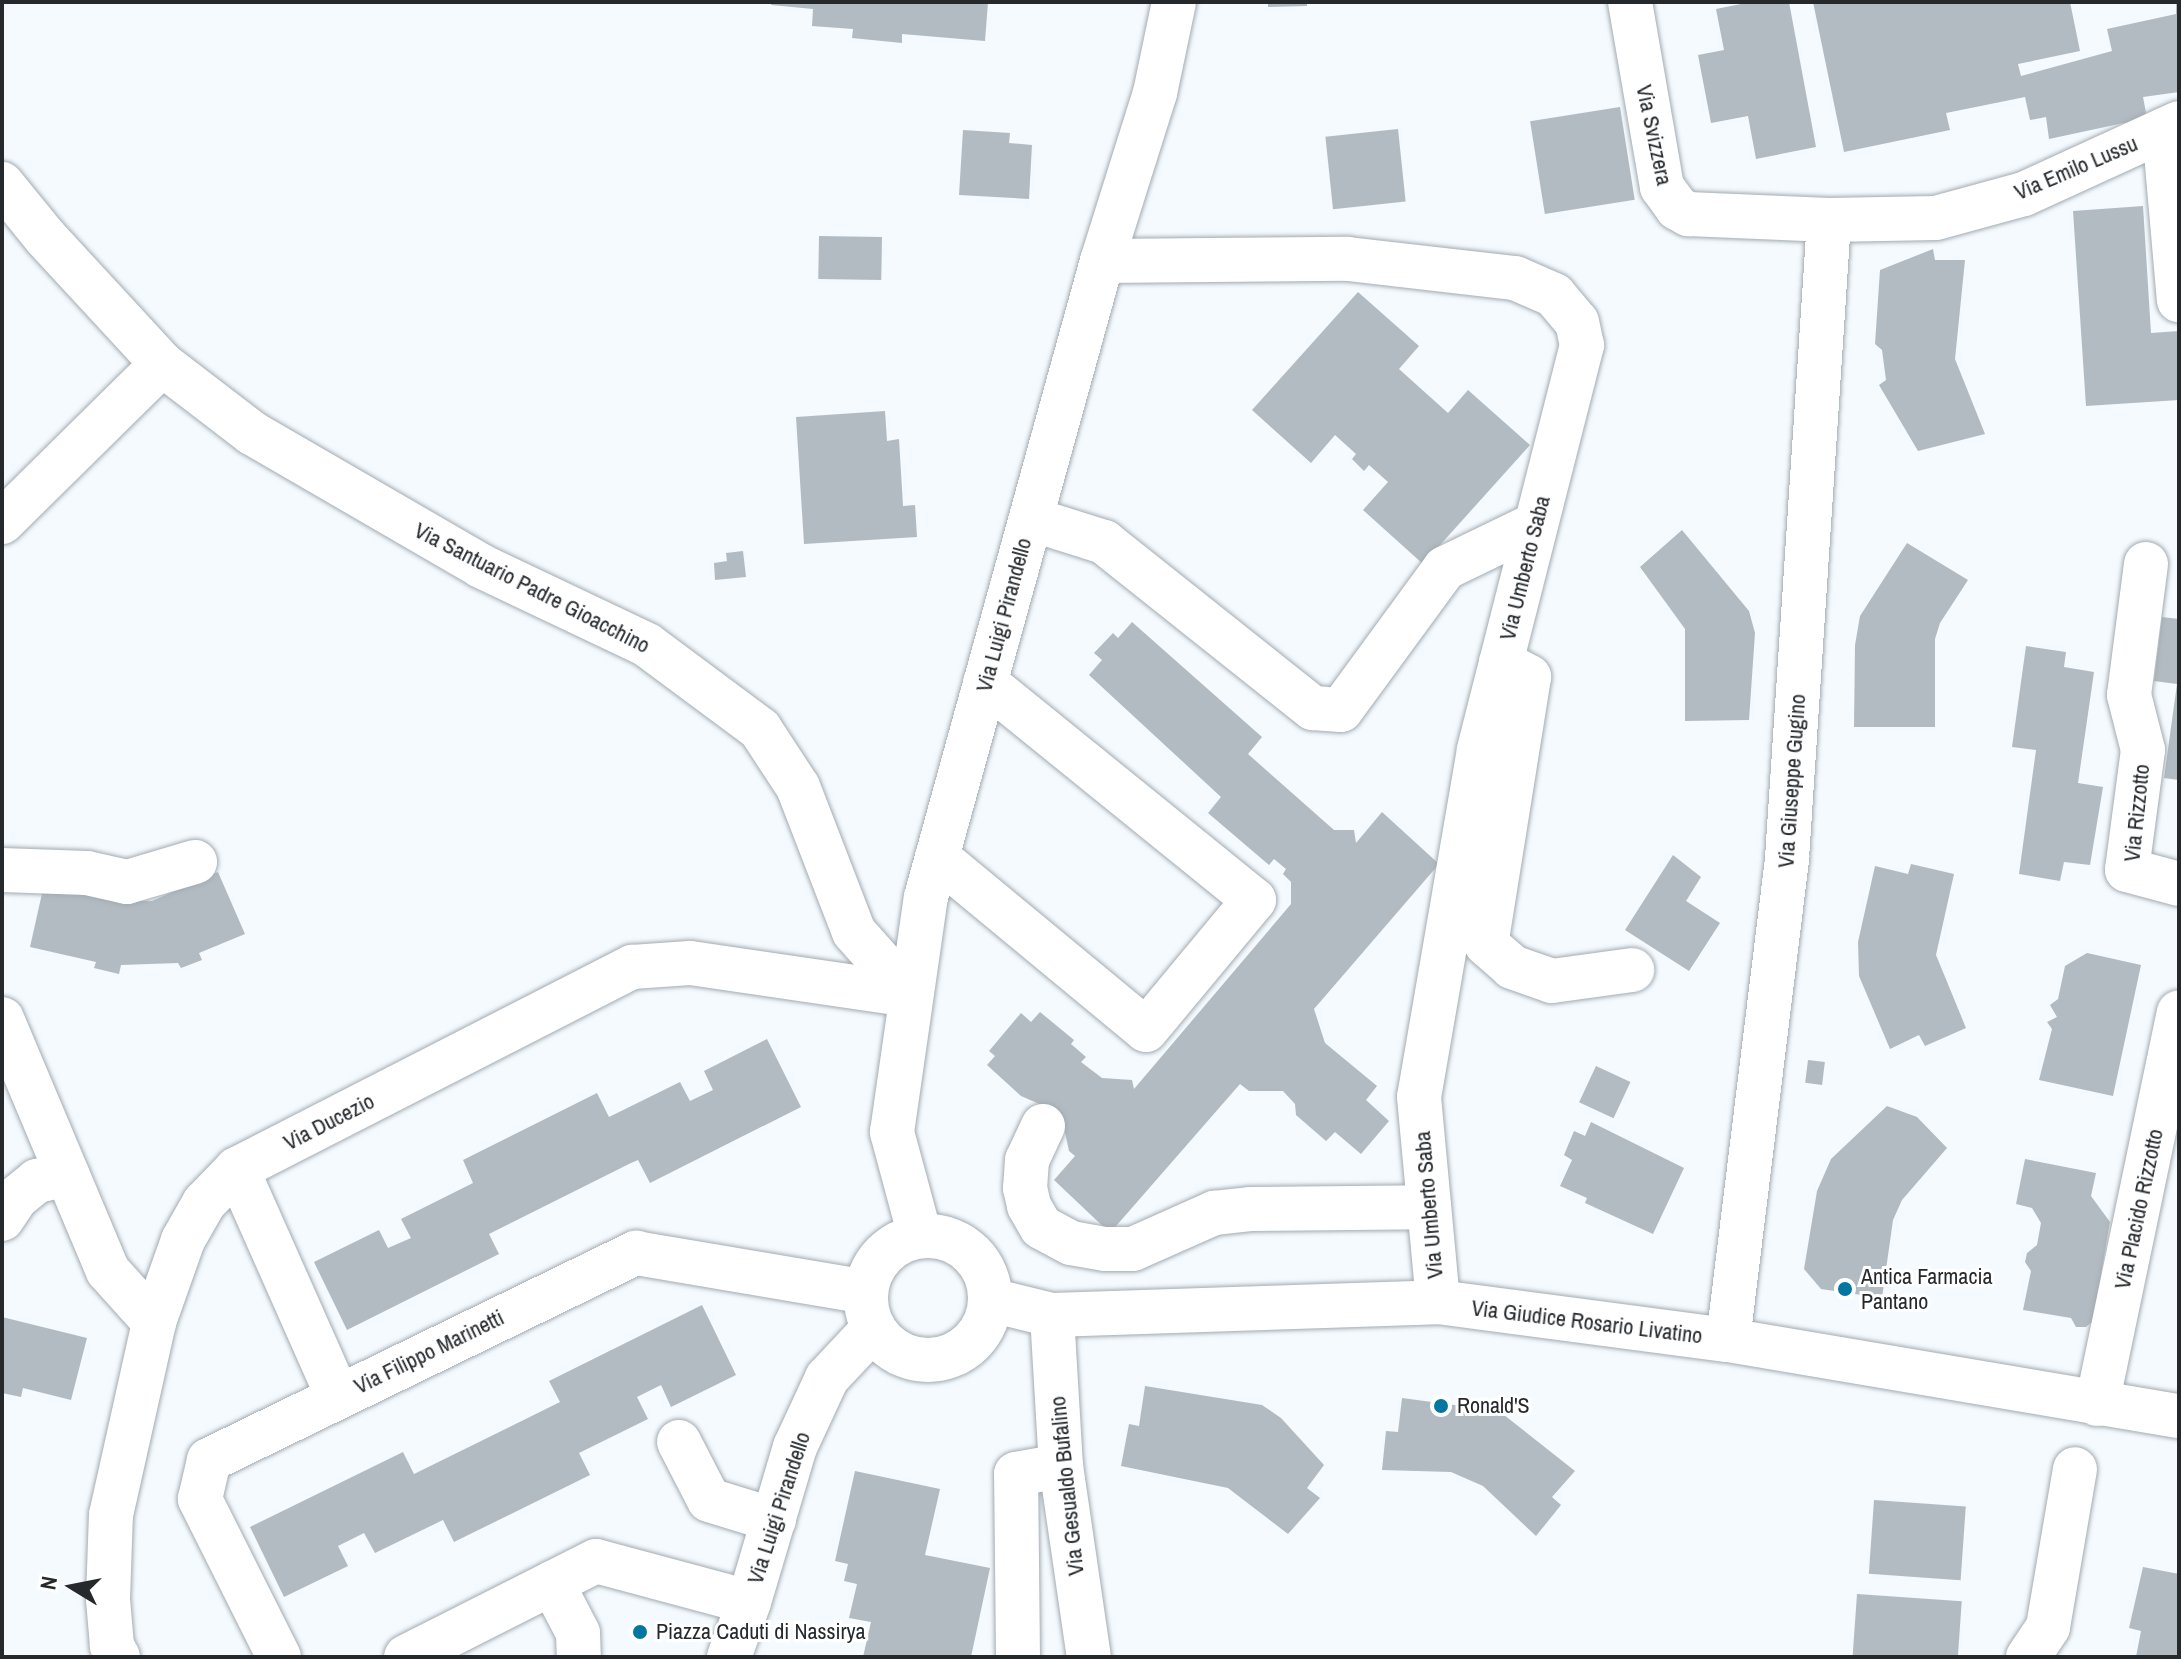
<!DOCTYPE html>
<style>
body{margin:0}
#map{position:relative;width:2181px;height:1659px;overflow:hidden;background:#f4fafe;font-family:"Archivo Narrow",sans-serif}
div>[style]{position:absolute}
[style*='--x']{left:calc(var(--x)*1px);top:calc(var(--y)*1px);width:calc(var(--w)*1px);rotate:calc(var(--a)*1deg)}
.building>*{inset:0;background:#b2bbc2;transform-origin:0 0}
.roads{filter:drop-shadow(0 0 2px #a2abb1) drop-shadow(0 0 2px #a2abb1)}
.minor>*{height:44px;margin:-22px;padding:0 22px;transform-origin:22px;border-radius:22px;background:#fff}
.minor>.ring{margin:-22px;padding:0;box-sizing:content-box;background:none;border:44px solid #fff;border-radius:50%}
.dots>*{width:22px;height:22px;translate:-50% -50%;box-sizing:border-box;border:4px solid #fff;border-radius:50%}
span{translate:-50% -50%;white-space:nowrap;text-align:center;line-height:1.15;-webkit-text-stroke:6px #fff;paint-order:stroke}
.street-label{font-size:22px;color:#25292c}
.poi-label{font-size:22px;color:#25292c}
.left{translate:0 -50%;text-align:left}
.frame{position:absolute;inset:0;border:4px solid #25292c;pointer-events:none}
.north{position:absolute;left:32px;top:1547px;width:80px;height:80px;-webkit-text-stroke:6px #fff;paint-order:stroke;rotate:280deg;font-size:22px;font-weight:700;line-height:32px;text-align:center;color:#25292c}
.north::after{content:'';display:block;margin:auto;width:28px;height:36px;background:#25292c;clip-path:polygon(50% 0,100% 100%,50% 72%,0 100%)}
</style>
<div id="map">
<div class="building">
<i style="clip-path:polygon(772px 2px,988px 2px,985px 41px,902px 34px,902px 43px,852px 38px,853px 29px,812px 26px,813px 9px,771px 5px)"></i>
<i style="clip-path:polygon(1268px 2px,1307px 2px,1307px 6px,1268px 7px)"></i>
<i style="clip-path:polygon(1751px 2px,1789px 2px,1816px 147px,1756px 159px,1748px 116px,1711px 123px,1698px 55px,1724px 50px,1716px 9px)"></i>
<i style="clip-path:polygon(1813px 2px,2070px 2px,2080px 51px,2018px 64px,2021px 76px,2112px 51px,2107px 29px,2176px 14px,2176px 2px,2179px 2px,2179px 92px,2143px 97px,2147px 118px,2049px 139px,2046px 117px,2030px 120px,2025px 97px,1946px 113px,1950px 130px,1844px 152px)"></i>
<i style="left:1620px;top:107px;width:94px;height:91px;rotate:81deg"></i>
<i style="left:1398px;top:129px;width:73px;height:73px;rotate:84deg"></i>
<i style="clip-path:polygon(963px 130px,1010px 133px,1009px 143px,1032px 145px,1029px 199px,959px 195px)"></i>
<i style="clip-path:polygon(2143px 206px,2151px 333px,2179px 331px,2179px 400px,2086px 406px,2073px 211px)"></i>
<i style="left:819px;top:236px;width:63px;height:43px;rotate:1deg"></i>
<i style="clip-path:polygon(1933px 249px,1935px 260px,1965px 260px,1955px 359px,1985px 434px,1918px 451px,1879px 385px,1886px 380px,1882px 350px,1875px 344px,1880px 270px)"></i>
<i style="clip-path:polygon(1358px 292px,1419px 346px,1399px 369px,1448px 413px,1468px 390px,1530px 445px,1423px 564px,1363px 510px,1388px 482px,1369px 465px,1364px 471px,1352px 459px,1356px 454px,1335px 435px,1311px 463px,1252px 410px)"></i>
<i style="clip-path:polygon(885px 411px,887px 441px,899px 439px,903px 506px,915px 505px,917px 537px,804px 544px,796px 417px)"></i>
<i style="clip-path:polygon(1682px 530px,1749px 611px,1755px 633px,1749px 720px,1685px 721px,1685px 629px,1640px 567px)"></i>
<i style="clip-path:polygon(1907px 543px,1968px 580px,1940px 623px,1935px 639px,1935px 727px,1854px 727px,1855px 645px,1860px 616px)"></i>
<i style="clip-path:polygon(743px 551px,746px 577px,715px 580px,714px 563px,727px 561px,726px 553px)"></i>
<i style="clip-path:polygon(2162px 617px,2179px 619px,2179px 780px,2164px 778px,2177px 684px,2154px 681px)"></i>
<i style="clip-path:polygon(1132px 622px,1262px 737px,1248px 754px,1334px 830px,1354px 830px,1356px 843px,1382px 812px,1439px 864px,1314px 1009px,1325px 1043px,1377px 1086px,1366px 1100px,1389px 1121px,1361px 1154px,1335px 1132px,1326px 1141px,1296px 1115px,1295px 1104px,1283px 1091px,1249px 1091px,1240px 1084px,1110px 1233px,1054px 1180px,1075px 1156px,1069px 1151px,1062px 1119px,1051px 1109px,1021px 1096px,987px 1065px,995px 1056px,989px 1051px,1021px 1013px,1031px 1022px,1040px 1012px,1074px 1040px,1071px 1044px,1086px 1057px,1081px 1062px,1102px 1078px,1132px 1080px,1134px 1089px,1291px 904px,1291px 882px,1283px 874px,1286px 869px,1274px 859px,1269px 865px,1208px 813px,1221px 797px,1089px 675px,1102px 660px,1094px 653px,1113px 633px,1118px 638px)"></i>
<i style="clip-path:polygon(2026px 646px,2066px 652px,2064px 667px,2094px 672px,2078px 783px,2103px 787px,2090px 865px,2064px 862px,2060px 881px,2019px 874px,2036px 750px,2012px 747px)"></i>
<i style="clip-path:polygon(1673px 855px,1701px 877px,1686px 901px,1720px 923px,1689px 971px,1625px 930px)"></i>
<i style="clip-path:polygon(1911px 864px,1954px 874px,1936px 955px,1966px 1028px,1925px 1046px,1919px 1035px,1890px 1049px,1859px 976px,1858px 942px,1875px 866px,1908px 874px)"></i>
<i style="clip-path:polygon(218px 872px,245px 934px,199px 953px,202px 960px,181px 968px,178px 963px,121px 965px,119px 974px,94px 968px,96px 962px,30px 947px,45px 880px,137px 901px,152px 901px)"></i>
<i style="clip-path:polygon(2087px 953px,2141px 965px,2113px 1096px,2039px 1080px,2052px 1029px,2047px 1022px,2057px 1017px,2050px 1005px,2058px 999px,2065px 966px)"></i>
<i style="clip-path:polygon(767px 1039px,801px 1107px,650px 1183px,638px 1160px,631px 1163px,489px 1234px,499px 1254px,347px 1330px,314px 1262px,379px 1230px,388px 1248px,411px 1238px,401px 1219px,473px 1183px,463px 1160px,597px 1093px,609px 1117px,680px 1082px,690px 1101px,713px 1090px,704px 1071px)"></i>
<i style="left:1808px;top:1060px;width:17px;height:23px;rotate:7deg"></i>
<i style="left:1596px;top:1066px;width:38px;height:40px;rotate:25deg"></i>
<i style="clip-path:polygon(1887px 1106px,1917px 1117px,1947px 1148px,1902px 1200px,1893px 1220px,1882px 1298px,1821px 1289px,1804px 1269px,1817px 1191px,1831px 1159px)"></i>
<i style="clip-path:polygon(1591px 1122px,1684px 1168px,1653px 1234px,1585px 1203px,1587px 1198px,1560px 1186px,1572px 1160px,1564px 1155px,1574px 1131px,1585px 1136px)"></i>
<i style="clip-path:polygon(2025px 1159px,2096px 1173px,2091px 1196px,2110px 1222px,2093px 1321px,2086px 1327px,2076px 1327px,2071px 1318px,2023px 1310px,2031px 1271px,2025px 1262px,2027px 1253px,2037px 1245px,2041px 1223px,2032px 1208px,2016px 1204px)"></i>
<i style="clip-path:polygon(702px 1305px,736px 1375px,671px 1407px,661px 1385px,637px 1397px,648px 1419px,579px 1453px,590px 1475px,454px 1542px,443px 1520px,375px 1553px,364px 1533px,338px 1546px,348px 1566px,284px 1597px,250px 1527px,403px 1452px,414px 1474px,560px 1402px,549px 1381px)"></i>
<i style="clip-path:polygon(2px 1317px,87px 1338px,71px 1400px,23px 1388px,21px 1397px,2px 1393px)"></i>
<i style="clip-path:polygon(1145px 1386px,1262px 1405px,1281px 1418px,1324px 1465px,1307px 1488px,1320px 1498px,1288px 1534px,1228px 1488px,1121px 1466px,1129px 1424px,1139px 1426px)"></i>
<i style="clip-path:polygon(1402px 1398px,1499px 1411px,1575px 1471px,1552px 1497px,1561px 1505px,1536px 1536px,1483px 1486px,1451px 1472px,1382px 1470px,1386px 1431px,1398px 1432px)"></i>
<i style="clip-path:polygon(855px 1471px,940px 1489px,925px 1555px,990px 1568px,971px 1657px,863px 1657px,871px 1622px,849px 1618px,857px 1584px,844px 1581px,848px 1564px,835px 1561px)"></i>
<i style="left:1874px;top:1500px;width:92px;height:74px;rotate:4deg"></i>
<i style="clip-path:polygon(2143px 1567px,2179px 1574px,2179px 1657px,2136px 1657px,2141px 1631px,2129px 1628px)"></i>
<i style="left:1857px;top:1594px;width:105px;height:63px;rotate:4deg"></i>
</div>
<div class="roads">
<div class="minor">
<i style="--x:1630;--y:2;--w:188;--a:80.2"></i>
<i style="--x:1662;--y:187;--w:26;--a:54"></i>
<i style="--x:1677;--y:208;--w:13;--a:29"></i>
<i style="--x:1688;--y:214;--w:141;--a:2.4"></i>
<i style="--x:1829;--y:220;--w:107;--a:-1.1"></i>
<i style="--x:1936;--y:218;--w:91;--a:-15.3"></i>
<i style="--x:2024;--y:194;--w:170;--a:-24.6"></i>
<i style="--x:2164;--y:130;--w:171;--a:85"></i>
<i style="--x:2;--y:184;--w:68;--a:50.9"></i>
<i style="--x:45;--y:237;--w:173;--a:47.3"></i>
<i style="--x:162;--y:364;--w:113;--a:37.5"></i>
<i style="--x:252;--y:433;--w:265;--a:30.1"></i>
<i style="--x:481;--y:566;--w:184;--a:25.4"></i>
<i style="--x:647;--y:645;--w:141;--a:36.6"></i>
<i style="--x:760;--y:729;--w:69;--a:56.8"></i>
<i style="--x:798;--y:787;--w:155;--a:68.9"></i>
<i style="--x:854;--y:932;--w:84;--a:48.4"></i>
<i style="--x:1102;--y:261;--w:246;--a:-0.5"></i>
<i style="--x:1348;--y:259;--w:168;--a:6.5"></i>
<i style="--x:1515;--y:278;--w:43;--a:23.6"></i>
<i style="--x:1554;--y:295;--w:35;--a:50"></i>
<i style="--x:1577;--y:322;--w:24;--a:78"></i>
<i style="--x:1582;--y:345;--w:418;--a:104.3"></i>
<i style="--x:1479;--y:750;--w:352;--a:99.8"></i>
<i style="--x:1419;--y:1097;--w:206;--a:84.7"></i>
<i style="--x:1031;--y:519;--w:77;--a:17.5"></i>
<i style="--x:1104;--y:542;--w:267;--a:38.5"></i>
<i style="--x:1313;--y:708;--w:28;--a:4"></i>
<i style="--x:1341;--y:710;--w:176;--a:-53.8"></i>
<i style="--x:1445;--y:568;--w:101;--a:-25.8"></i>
<i style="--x:2;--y:522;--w:225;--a:-44.6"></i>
<i style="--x:2146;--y:564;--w:132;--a:97.4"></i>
<i style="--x:2129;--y:695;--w:57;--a:75.7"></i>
<i style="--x:2143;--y:750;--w:121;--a:97.6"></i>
<i style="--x:2127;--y:870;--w:54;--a:15.1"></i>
<i style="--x:1501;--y:662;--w:32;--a:28"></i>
<i style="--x:1529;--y:677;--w:270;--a:99.1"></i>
<i style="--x:1486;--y:944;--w:35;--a:41"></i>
<i style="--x:1512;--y:967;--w:42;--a:19.3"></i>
<i style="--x:1552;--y:981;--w:81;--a:-7.8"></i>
<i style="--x:937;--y:857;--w:271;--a:39.6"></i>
<i style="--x:1146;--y:1030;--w:169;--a:-50.3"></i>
<i style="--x:1254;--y:900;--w:346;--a:-141"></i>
<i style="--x:2;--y:870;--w:85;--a:2"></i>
<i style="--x:87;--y:873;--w:41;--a:12.7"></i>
<i style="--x:127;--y:882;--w:71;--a:-16.4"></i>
<i style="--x:2;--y:1019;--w:273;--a:67.2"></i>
<i style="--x:108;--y:1271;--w:69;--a:48"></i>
<i style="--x:1043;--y:1126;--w:38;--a:115"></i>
<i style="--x:1027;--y:1160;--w:28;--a:94"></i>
<i style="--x:1025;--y:1188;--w:18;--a:77"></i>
<i style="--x:1029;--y:1206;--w:24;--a:60"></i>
<i style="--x:1041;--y:1227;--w:34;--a:28"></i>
<i style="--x:1071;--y:1243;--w:35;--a:10"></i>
<i style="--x:1105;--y:1249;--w:28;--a:0"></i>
<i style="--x:1133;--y:1249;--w:89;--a:-24"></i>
<i style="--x:1214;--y:1213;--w:36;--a:-6"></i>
<i style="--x:1250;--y:1209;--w:179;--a:-0.6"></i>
<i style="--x:237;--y:1169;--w:249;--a:66.1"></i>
<i style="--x:2;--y:1219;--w:25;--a:-56"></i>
<i style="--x:16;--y:1198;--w:27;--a:-39"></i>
<i style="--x:37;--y:1181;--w:31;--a:-13"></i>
<i class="ring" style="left:866px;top:1236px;width:80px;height:80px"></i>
<i style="--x:920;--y:1236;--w:108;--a:-105.1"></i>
<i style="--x:892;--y:1132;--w:237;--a:-81.8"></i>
<i style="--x:926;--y:897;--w:660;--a:-74.53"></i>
<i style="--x:1102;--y:261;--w:176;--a:-72.5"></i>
<i style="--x:1155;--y:93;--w:93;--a:-78.2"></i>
<i style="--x:991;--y:1300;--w:63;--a:13.8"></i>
<i style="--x:1052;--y:1315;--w:386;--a:-1.9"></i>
<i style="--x:1438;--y:1302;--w:292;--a:7.5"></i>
<i style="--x:1728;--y:1340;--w:457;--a:9.6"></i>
<i style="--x:1052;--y:1315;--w:151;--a:86.6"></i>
<i style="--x:1061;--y:1466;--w:193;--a:81.7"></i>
<i style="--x:1728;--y:1340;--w:486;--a:-83"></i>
<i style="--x:1787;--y:858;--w:639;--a:-86.23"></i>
<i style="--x:2097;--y:1404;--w:400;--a:-78.2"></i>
<i style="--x:679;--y:1442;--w:65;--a:62.7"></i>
<i style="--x:709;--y:1500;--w:68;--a:17.1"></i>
<i style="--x:552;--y:1583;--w:56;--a:62.5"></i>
<i style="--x:578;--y:1633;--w:24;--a:88"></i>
<i style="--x:118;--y:1657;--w:13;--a:-119"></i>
<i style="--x:112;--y:1646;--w:47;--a:-94.9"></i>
<i style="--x:108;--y:1599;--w:84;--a:-88"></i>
<i style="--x:111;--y:1515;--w:198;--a:-77.4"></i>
<i style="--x:154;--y:1322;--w:87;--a:-70.5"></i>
<i style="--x:183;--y:1240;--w:43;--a:-60.4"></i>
<i style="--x:204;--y:1203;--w:47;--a:-45.9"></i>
<i style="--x:237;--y:1169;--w:444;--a:-27.1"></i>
<i style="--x:632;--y:967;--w:58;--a:-3.9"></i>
<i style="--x:690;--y:963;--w:222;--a:8.3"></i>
<i style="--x:279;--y:1657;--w:177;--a:-116.6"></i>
<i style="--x:200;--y:1499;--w:40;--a:-77"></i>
<i style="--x:209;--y:1460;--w:475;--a:-25.9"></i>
<i style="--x:636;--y:1253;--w:233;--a:9.6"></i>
<i style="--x:406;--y:1657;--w:213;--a:-26.8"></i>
<i style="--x:596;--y:1561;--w:158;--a:15"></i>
<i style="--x:729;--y:1657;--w:59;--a:-70"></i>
<i style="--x:749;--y:1602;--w:162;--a:-73.5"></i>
<i style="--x:795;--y:1447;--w:76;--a:-65.1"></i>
<i style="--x:827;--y:1378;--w:67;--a:-46.8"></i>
<i style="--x:1018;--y:1657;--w:183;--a:-90.6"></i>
<i style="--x:1016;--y:1474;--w:46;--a:-10.1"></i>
<i style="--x:2028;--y:1657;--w:36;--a:-56"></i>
<i style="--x:2048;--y:1627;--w:160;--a:-80.3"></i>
</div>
</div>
<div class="dots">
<i style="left:1845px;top:1289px;background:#0477a0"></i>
<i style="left:1441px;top:1406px;background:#0477a0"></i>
<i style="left:640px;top:1632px;background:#0477a0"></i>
</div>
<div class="street-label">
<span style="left:1654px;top:135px;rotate:78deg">Via Svizzera</span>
<span style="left:2076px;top:168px;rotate:-23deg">Via Emilo Lussu</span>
<span style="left:1525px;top:568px;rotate:-76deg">Via Umberto Saba</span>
<span style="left:532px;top:588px;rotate:27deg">Via Santuario Padre Gioacchino</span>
<span style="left:1004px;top:615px;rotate:-75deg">Via Luigi Pirandello</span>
<span style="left:1792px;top:781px;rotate:-86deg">Via Giuseppe Gugino</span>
<span style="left:2137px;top:813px;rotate:-84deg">Via Rizzotto</span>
<span style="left:329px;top:1122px;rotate:-27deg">Via Ducezio</span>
<span style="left:1429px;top:1205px;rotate:-95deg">Via Umberto Saba</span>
<span style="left:2139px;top:1209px;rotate:-78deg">Via Placido Rizzotto</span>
<span style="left:1587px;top:1322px;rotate:7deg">Via Giudice Rosario Livatino</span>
<span style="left:429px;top:1352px;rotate:-26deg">Via Filippo Marinetti</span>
<span style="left:1067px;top:1486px;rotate:-96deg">Via Gesualdo Bufalino</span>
<span style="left:779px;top:1508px;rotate:-72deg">Via Luigi Pirandello</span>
</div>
<div class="poi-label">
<span class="left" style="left:1861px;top:1289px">Antica Farmacia<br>Pantano</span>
<span class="left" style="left:1457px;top:1406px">Ronald'S</span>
<span class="left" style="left:656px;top:1632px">Piazza Caduti di Nassirya</span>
</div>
<div class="frame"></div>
<div class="north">N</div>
</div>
